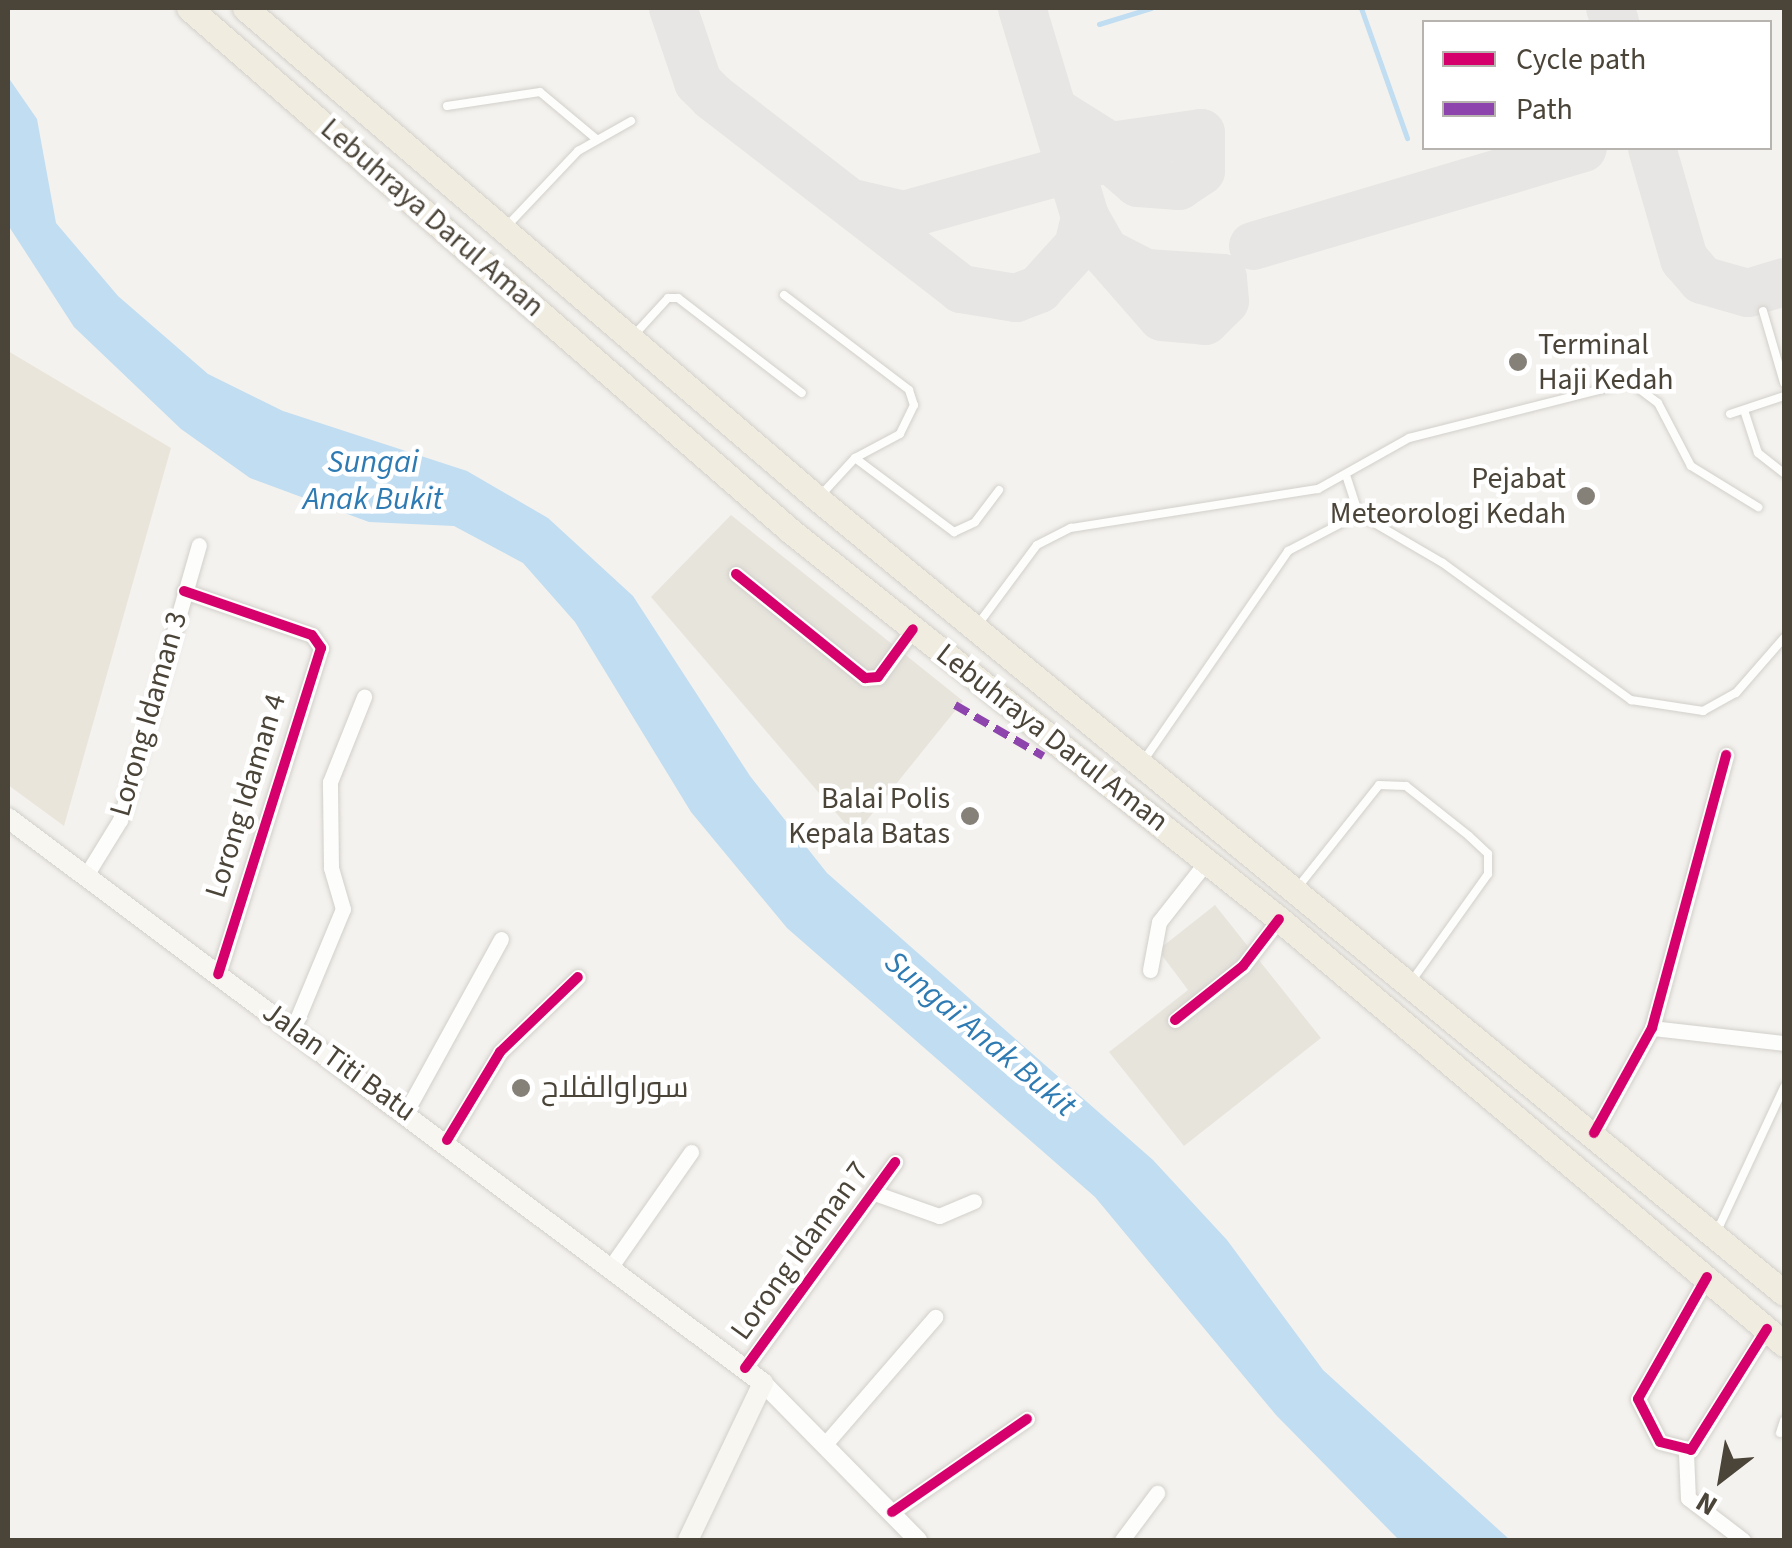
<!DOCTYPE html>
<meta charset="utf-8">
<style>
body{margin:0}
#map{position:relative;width:1792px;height:1548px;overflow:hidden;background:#f4f2ee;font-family:"Source Sans 3",Cairo,sans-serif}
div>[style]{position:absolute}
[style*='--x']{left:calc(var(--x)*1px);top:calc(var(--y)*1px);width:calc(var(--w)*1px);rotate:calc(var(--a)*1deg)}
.residential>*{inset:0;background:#e7e4dc}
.education>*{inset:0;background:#eae5da}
.water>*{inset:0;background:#c0ddf1}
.stream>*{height:5px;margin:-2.5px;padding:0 2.5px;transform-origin:2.5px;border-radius:2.5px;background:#c0ddf1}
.taxiway>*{height:48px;margin:-24px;padding:0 24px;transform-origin:24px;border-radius:24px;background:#e8e6e4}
.roads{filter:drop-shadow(0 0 2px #d2d0cb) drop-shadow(0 0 2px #d2d0cb)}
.service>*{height:8px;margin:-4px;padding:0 4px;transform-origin:4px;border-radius:4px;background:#fdfdfc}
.minor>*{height:15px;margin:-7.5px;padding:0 7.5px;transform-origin:7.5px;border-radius:7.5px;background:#fdfdfc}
.tertiary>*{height:18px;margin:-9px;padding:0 9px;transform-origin:9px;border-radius:9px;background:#fdfdfc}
.secondary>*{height:20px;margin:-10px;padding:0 10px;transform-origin:10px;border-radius:10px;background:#f7f6f1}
.trunk>*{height:25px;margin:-12.5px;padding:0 12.5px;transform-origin:12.5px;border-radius:12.5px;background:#f0ece0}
.quiet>*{height:8px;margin-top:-4px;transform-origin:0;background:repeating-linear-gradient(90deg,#8e44ad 0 15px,transparent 0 23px)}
.cycleway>*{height:10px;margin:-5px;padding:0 5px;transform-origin:5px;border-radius:5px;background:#d6006c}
.dots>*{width:28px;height:28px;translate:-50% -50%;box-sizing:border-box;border:5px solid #fff;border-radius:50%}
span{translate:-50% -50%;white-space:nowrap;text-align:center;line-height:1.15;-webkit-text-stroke:9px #fff;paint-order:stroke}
.street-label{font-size:30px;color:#4b4439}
.poi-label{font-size:30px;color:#4b4439}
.left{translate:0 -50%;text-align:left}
.right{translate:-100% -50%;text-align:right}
.water-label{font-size:32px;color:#2e7ab2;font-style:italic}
.frame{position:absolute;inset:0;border:10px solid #4b4439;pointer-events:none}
.legend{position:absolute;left:1422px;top:20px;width:350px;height:130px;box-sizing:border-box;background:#fff;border:2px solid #b7b4b0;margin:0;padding:12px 18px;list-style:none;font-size:30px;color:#4b4439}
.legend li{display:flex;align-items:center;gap:20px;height:50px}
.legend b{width:50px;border:2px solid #b7b4b0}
.north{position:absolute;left:1672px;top:1428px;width:100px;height:100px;-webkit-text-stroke:8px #fff;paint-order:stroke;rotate:211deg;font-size:28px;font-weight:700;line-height:40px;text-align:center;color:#4b4439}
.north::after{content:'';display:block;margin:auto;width:35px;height:45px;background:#4b4439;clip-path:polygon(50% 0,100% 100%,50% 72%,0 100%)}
</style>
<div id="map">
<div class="residential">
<i style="clip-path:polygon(731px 515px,963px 701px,855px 835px,651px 597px)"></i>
<i style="clip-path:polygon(1215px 905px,1321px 1038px,1184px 1146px,1109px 1052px,1188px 990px,1158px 950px)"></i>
</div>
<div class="education">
<i style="clip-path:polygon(8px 351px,171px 448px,64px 826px,8px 785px)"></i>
</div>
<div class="water">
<i style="clip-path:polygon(8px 77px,37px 119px,56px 223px,118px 296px,208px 374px,283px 411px,467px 471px,548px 518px,633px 596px,750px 776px,827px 873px,1153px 1160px,1227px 1240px,1323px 1370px,1510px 1540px,1399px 1540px,1276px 1415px,1095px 1197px,787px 928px,691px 812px,575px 622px,523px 563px,454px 526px,369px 522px,250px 478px,181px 429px,74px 327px,8px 225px)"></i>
</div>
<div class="stream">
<i style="--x:1361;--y:8;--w:138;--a:70.5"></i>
<i style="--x:1099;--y:24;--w:54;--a:-17.1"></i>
</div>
<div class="taxiway">
<i style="--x:673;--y:8;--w:78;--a:71.3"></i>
<i style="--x:698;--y:82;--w:21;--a:45"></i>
<i style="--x:713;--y:97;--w:314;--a:37.7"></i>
<i style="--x:961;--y:289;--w:56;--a:9.3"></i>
<i style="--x:1016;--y:298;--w:25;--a:-21"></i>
<i style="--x:1039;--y:289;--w:58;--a:-47.8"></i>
<i style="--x:1078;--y:246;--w:30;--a:-76"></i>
<i style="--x:1022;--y:8;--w:218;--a:73.2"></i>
<i style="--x:1085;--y:217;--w:40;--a:60.3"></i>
<i style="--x:1105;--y:252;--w:86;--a:48.8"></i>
<i style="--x:1162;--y:317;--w:43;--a:5.3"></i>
<i style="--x:1205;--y:321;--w:28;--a:-45"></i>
<i style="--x:1225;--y:301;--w:23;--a:-95"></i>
<i style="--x:1223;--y:278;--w:77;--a:-176.3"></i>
<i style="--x:1146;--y:273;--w:46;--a:-152.9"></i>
<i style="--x:1610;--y:8;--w:15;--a:70"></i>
<i style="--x:1056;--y:112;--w:64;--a:32.2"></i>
<i style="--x:1110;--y:146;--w:92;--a:-8.1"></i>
<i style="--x:1201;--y:133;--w:38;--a:90"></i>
<i style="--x:1201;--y:171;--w:27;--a:146"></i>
<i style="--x:1179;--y:186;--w:41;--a:-175.8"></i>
<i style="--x:1138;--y:183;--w:108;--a:-139.1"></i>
<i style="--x:1652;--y:148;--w:116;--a:73.9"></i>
<i style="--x:1684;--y:259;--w:28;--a:49"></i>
<i style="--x:1702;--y:280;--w:48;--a:15.8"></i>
<i style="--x:1748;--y:293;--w:38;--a:-17"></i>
<i style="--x:852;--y:203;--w:53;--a:13"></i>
<i style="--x:904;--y:215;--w:202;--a:-15.5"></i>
<i style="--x:1253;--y:246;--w:344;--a:-16.5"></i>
</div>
<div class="roads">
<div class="service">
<i style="--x:447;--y:106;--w:94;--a:-8.6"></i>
<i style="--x:540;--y:92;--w:72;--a:39.9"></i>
<i style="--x:506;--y:227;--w:105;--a:-46.5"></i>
<i style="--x:578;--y:151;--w:61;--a:-29.5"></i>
<i style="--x:784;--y:295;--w:157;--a:37.2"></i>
<i style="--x:909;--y:390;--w:16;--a:72"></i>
<i style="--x:914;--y:405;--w:32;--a:116"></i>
<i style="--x:900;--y:434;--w:51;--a:151.9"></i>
<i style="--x:855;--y:458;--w:50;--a:132.6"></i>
<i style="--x:1763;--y:311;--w:75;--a:73.7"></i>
<i style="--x:635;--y:334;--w:49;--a:-47.5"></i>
<i style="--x:668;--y:298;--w:10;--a:0"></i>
<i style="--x:678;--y:298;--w:156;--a:37.5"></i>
<i style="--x:1744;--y:410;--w:45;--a:72"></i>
<i style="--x:1758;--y:453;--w:33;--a:38"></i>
<i style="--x:1730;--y:414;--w:57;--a:-18.4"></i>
<i style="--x:855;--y:458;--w:124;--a:36.8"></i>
<i style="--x:954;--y:532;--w:23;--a:-25"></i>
<i style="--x:975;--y:522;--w:40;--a:-53"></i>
<i style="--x:1347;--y:478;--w:38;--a:72"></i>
<i style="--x:979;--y:623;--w:97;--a:-53.4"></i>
<i style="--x:1037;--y:545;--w:38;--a:-27"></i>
<i style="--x:1071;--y:528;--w:250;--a:-9"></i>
<i style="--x:1318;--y:489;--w:104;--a:-29.3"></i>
<i style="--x:1409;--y:438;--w:228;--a:-14.2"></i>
<i style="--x:1630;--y:382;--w:35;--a:37"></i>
<i style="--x:1658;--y:403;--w:71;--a:62.4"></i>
<i style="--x:1691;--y:466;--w:79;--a:31.5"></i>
<i style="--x:1144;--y:760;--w:254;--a:-55.4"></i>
<i style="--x:1288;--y:551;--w:80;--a:-27.5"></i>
<i style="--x:1359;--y:514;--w:97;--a:30.3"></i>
<i style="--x:1443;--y:563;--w:233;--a:36.1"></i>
<i style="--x:1631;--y:700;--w:73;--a:8.7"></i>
<i style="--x:1703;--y:711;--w:38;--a:-29"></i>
<i style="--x:1736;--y:693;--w:73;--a:-48.9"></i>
<i style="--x:1298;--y:887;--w:130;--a:-51.5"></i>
<i style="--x:1379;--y:785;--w:27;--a:2"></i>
<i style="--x:1406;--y:786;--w:80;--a:38.4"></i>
<i style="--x:1469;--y:836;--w:26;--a:43"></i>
<i style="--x:1488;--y:854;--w:20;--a:90"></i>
<i style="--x:1488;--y:874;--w:129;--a:125.5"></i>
<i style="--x:1717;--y:1231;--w:159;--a:-65"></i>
<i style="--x:1780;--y:1433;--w:13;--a:-72"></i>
</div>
<div class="minor">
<i style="--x:736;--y:574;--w:166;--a:38.9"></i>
<i style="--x:865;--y:678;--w:13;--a:-4"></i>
<i style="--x:878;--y:677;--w:59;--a:-53.9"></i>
<i style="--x:184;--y:591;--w:135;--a:19"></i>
<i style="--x:312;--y:635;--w:16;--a:55"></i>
<i style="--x:321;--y:648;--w:342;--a:107.5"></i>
<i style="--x:85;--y:877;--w:67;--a:-58.4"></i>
<i style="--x:120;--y:820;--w:286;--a:-74"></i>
<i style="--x:1150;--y:970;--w:49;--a:-79.4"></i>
<i style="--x:1159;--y:922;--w:78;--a:-51.8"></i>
<i style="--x:1175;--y:1020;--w:87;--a:-38.5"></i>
<i style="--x:1243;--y:966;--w:59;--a:-52.5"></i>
<i style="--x:1652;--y:1028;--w:133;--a:6.5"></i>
<i style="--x:293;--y:1029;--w:130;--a:-67.4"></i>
<i style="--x:343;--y:909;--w:43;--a:-106.3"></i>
<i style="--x:331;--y:868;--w:86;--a:-90.7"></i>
<i style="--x:330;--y:782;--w:92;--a:-68.2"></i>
<i style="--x:407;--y:1110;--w:195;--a:-61.2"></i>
<i style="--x:1594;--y:1133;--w:120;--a:-61.1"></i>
<i style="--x:1652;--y:1028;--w:283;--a:-74.8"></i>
<i style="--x:447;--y:1140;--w:103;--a:-58.9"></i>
<i style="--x:500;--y:1052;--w:108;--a:-43.9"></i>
<i style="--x:877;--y:1194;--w:66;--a:19.5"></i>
<i style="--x:939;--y:1216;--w:38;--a:-23"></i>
<i style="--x:612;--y:1265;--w:138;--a:-55"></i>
<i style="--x:1707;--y:1277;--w:140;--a:119.5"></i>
<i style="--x:1638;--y:1399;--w:48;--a:62.9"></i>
<i style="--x:1660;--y:1442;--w:32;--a:14"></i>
<i style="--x:1691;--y:1450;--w:143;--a:-57.9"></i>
<i style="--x:745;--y:1368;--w:255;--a:-53.9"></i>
<i style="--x:826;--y:1443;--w:167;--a:-49.1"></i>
<i style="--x:1686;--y:1453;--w:45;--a:87.5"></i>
<i style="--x:1688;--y:1498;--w:69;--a:37.4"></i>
<i style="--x:892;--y:1512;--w:164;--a:-34.6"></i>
<i style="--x:1122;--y:1540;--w:59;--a:-53.3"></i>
</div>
<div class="tertiary">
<i style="--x:763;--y:1383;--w:221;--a:45.4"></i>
</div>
<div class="secondary">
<i style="--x:8;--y:818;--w:943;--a:36.81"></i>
<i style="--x:763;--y:1383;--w:174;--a:115.5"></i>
</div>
<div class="trunk">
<i style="--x:189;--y:8;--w:800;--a:41"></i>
<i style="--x:793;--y:533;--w:621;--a:38.46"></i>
<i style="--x:1279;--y:919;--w:660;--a:40.08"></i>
<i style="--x:245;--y:8;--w:755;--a:40.59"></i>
<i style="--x:818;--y:499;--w:1250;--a:39.42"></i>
</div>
</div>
<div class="quiet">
<i style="--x:955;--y:705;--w:102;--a:30.1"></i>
</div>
<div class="cycleway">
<i style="--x:736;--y:574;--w:166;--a:38.9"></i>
<i style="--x:865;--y:678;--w:13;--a:-4"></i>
<i style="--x:878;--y:677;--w:59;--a:-53.9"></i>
<i style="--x:184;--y:591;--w:135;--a:19"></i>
<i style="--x:312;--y:635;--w:16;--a:55"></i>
<i style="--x:321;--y:648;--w:342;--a:107.5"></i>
<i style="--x:1175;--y:1020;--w:87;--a:-38.5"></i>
<i style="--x:1243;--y:966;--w:59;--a:-52.5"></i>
<i style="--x:1594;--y:1133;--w:120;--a:-61.1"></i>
<i style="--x:1652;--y:1028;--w:283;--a:-74.8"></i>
<i style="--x:447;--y:1140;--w:103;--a:-58.9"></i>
<i style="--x:500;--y:1052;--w:108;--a:-43.9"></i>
<i style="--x:1707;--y:1277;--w:140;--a:119.5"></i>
<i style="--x:1638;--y:1399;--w:48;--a:62.9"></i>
<i style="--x:1660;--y:1442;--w:32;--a:14"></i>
<i style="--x:1691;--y:1450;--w:143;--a:-57.9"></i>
<i style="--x:745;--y:1368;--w:255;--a:-53.9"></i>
<i style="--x:892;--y:1512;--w:164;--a:-34.6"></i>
</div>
<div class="dots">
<i style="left:1518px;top:362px;background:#868178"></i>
<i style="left:1586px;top:496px;background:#868178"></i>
<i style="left:970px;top:816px;background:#868178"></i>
<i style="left:521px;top:1088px;background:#868178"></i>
</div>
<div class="street-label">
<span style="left:432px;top:218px;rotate:41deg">Lebuhraya Darul Aman</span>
<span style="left:149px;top:714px;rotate:-74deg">Lorong Idaman 3</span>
<span style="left:1052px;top:738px;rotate:38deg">Lebuhraya Darul Aman</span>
<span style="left:246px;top:796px;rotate:-73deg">Lorong Idaman 4</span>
<span style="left:339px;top:1062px;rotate:36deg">Jalan Titi Batu</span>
<span style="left:800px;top:1251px;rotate:-54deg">Lorong Idaman 7</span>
</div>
<div class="poi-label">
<span class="left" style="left:1538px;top:362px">Terminal<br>Haji Kedah</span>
<span class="right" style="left:1566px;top:496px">Pejabat<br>Meteorologi Kedah</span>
<span class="right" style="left:950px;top:816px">Balai Polis<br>Kepala Batas</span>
<span class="left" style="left:541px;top:1088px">سوراوالفلاح</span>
</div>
<div class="water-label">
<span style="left:373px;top:481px">Sungai<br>Anak Bukit</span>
<span style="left:980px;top:1034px;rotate:40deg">Sungai Anak Bukit</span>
</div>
<div class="frame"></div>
<ul class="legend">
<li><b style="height:12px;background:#d6006c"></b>Cycle path</li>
<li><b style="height:12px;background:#8e44ad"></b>Path</li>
</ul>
<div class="north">N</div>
</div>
